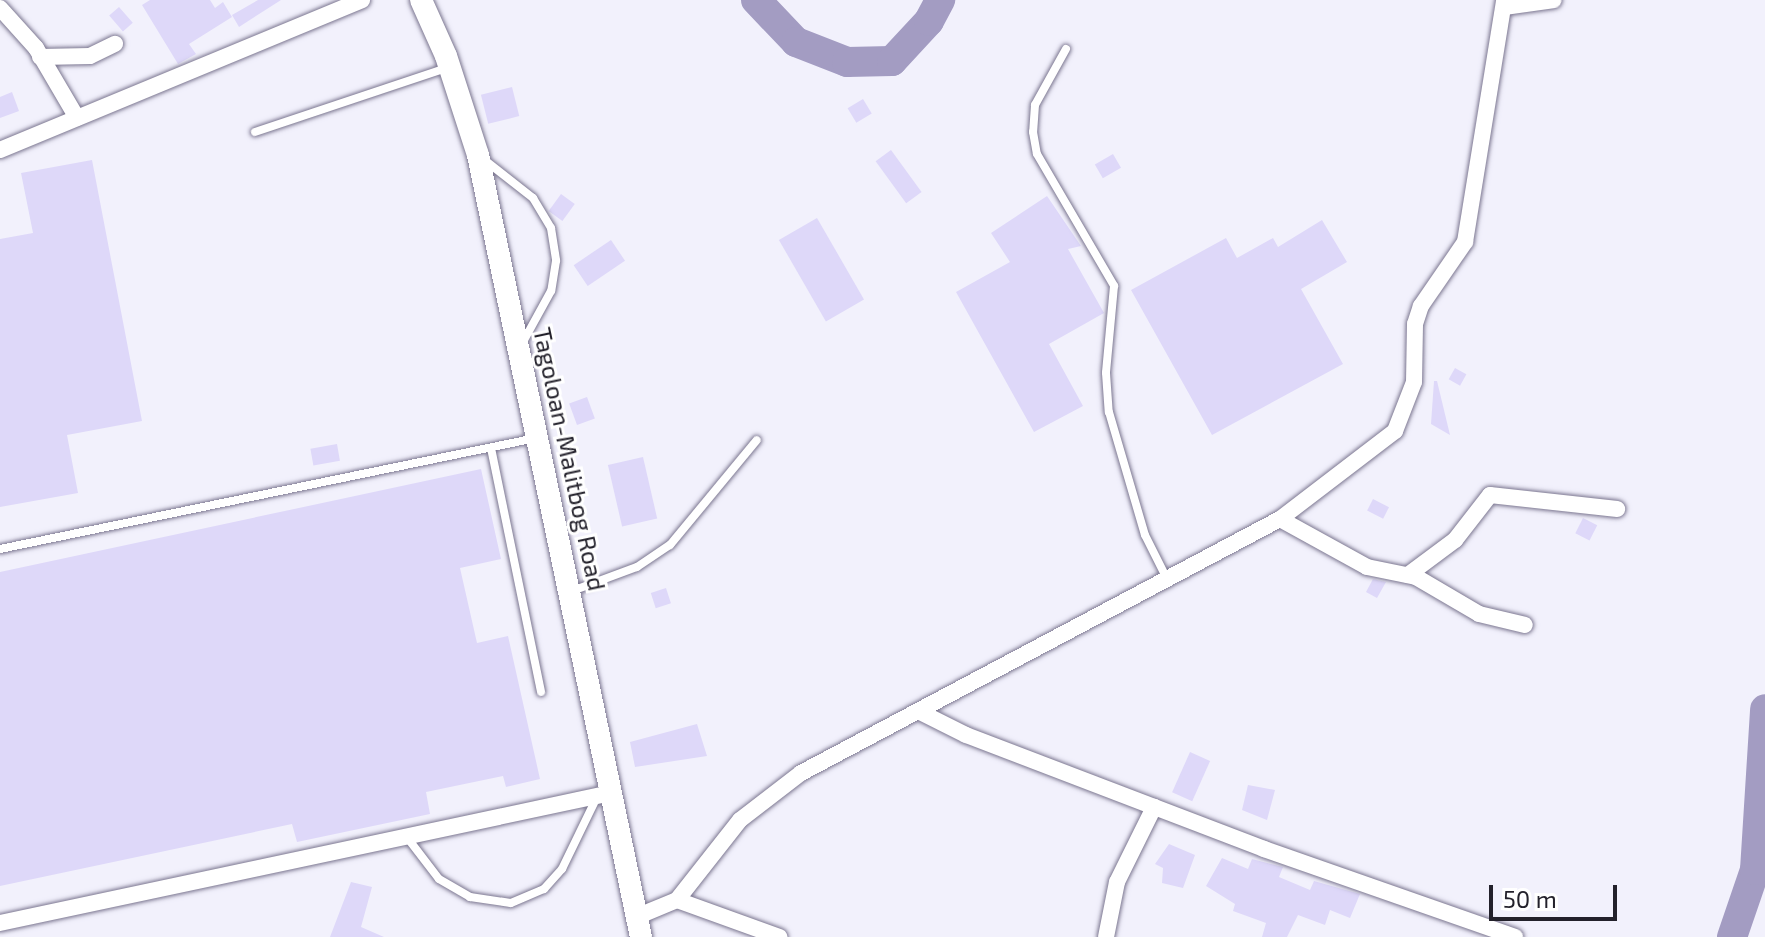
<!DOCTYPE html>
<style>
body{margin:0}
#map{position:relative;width:1765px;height:937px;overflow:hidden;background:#f2f1fc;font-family:"Exo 2",sans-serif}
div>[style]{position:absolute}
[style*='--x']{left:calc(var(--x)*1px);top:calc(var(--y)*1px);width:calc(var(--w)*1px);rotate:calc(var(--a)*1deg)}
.river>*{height:30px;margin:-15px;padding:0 15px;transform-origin:15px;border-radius:15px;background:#a39cc2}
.building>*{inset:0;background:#ded8f9;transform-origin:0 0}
.roads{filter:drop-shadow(0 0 2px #7b7690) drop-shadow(0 0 2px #7b7690)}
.service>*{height:8px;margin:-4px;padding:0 4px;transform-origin:4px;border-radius:4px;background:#fff}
.minor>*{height:16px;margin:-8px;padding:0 8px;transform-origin:8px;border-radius:8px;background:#fff}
.secondary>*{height:22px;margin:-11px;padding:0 11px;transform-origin:11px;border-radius:11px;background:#fff}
span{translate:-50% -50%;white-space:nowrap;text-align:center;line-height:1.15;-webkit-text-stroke:6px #fff;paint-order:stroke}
.street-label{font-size:24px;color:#23212b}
.scale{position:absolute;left:1489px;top:885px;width:128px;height:36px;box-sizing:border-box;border:4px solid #23212b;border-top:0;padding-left:10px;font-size:24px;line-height:28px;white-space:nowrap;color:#23212b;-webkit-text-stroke:6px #fff;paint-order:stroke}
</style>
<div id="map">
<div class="river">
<i style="--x:756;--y:0;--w:58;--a:46.4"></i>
<i style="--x:796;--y:42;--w:55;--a:21.4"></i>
<i style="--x:847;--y:62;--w:45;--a:-1.3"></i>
<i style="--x:892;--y:61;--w:54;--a:-47.2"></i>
<i style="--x:929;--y:21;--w:24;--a:-62"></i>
<i style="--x:1732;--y:937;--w:71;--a:-71.1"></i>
<i style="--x:1755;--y:870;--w:161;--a:-86.4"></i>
</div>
<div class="building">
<i style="clip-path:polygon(150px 0,210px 0,215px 8px,223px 2px,232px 17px,189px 44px,196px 54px,178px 64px,142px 5px)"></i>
<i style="clip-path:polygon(258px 0,281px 0,239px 27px,232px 15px)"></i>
<i style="left:119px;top:7px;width:21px;height:13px;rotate:49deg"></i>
<i style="left:512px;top:87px;width:30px;height:32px;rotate:76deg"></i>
<i style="clip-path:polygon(12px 92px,19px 111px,0 118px,0 97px)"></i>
<i style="left:863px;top:99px;width:17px;height:18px;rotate:59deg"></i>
<i style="left:891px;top:150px;width:52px;height:19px;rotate:54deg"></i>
<i style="left:1113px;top:154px;width:16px;height:21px;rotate:60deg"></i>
<i style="clip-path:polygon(92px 160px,142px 421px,67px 435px,78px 493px,0 507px,0 239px,33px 233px,21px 173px)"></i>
<i style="left:561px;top:194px;width:17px;height:21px;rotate:36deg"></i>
<i style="clip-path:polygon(1047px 196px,1081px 246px,1068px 249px,1104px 313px,1049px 344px,1083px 406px,1034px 432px,956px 292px,1010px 262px,991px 233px)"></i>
<i style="left:817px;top:218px;width:94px;height:44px;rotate:60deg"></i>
<i style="clip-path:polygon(1322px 220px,1347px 262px,1301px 289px,1343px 364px,1212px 435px,1131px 290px,1226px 238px,1237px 258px,1273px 238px,1278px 247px)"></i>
<i style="left:611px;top:240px;width:25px;height:45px;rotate:56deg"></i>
<i style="left:1455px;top:368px;width:13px;height:13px;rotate:29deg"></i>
<i style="clip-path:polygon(1434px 381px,1437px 381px,1450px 435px,1431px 424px)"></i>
<i style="left:587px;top:397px;width:23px;height:19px;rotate:70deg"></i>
<i style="left:337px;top:444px;width:17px;height:27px;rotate:80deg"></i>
<i style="left:643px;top:457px;width:63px;height:36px;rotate:77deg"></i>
<i style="clip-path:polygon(481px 469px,501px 559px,460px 568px,477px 643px,508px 636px,540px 779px,506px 787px,503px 776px,426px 792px,430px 814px,297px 842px,292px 824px,0 886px,0 572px)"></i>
<i style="left:1373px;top:499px;width:18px;height:13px;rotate:27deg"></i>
<i style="left:1583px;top:518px;width:16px;height:17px;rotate:27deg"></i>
<i style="clip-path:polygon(1373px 579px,1386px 582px,1377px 598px,1366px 592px)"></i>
<i style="left:666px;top:588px;width:16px;height:16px;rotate:72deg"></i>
<i style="clip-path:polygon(697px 724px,707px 756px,635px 767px,630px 742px)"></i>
<i style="left:1190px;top:752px;width:22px;height:44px;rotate:24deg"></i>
<i style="clip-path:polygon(1248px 785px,1275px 790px,1267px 820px,1242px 810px)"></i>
<i style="clip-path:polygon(1169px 844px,1195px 855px,1183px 888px,1162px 883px,1163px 868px,1155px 864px)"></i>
<i style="clip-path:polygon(1222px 858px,1248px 869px,1252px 859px,1283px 867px,1279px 877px,1310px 890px,1314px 881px,1360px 894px,1350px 918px,1330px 910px,1325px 925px,1298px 915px,1287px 937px,1262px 937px,1266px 923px,1233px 911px,1235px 904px,1206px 886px)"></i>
<i style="clip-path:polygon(351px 882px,372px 887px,361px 927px,384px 937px,330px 937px)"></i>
</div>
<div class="roads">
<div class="service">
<i style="--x:1066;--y:49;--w:64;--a:119"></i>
<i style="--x:1035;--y:105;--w:27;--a:94"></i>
<i style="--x:1033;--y:132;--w:22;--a:80"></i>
<i style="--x:1037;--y:154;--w:153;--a:59.7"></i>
<i style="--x:1114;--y:286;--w:87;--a:95.3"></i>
<i style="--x:1106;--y:373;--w:39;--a:86"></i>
<i style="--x:1109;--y:412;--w:128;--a:73.7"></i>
<i style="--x:1145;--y:535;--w:47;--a:63.4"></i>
<i style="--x:255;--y:132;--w:205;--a:-18.5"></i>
<i style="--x:482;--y:158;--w:65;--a:38.1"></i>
<i style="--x:533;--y:198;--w:35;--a:59"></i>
<i style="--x:551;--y:228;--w:33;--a:81"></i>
<i style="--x:556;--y:261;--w:30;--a:99"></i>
<i style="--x:551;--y:291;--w:58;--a:118.8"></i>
<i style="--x:491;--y:448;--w:249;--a:78.4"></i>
<i style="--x:0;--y:549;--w:547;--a:-11.7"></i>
<i style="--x:572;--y:591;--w:69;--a:-20.3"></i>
<i style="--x:637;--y:567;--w:40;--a:-34"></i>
<i style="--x:670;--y:545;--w:136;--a:-50.4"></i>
<i style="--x:406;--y:836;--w:54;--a:52.5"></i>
<i style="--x:439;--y:879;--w:36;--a:30"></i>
<i style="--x:470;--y:897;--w:41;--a:8.3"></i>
<i style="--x:511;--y:903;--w:36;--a:-23"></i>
<i style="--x:544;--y:889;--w:27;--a:-48"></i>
<i style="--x:562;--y:869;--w:80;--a:-64.1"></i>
</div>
<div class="minor">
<i style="--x:1505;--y:7;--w:49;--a:-8.1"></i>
<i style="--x:0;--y:8;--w:54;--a:48"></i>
<i style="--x:36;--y:48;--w:81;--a:59.6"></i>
<i style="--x:40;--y:57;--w:50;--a:-1.1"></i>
<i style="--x:90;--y:56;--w:28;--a:-26"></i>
<i style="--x:0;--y:150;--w:392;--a:-22.5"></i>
<i style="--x:1280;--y:519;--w:99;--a:28.9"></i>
<i style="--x:1367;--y:567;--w:50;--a:11.5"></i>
<i style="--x:1416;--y:577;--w:73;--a:30.4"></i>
<i style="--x:1479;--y:614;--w:47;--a:13.4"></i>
<i style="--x:1408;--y:575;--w:59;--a:-36.7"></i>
<i style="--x:1455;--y:540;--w:57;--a:-52.1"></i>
<i style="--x:1490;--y:495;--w:128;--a:6.3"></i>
<i style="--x:920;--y:712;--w:51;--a:26.6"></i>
<i style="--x:966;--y:735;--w:319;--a:20.9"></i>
<i style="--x:1264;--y:849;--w:266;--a:19.3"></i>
<i style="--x:677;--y:900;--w:109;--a:19.9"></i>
<i style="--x:636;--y:917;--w:44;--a:-22.5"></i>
<i style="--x:677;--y:900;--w:102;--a:-51.8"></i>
<i style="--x:740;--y:820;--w:77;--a:-37.6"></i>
<i style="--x:801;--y:773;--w:542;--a:-27.94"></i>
<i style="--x:1280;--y:519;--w:145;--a:-37.4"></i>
<i style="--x:1395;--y:431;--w:53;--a:-68.8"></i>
<i style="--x:1414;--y:382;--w:58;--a:-89"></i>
<i style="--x:1415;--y:324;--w:19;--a:-72"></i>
<i style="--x:1421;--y:306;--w:78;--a:-55.5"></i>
<i style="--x:1465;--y:242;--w:245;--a:-80.8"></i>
<i style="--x:0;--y:923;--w:625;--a:-12.01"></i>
<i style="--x:1106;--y:937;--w:56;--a:-78.7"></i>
<i style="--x:1117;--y:882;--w:84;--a:-63.7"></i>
</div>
<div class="secondary">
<i style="--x:421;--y:0;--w:61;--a:65.9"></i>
<i style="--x:446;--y:56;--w:104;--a:72.1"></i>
<i style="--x:478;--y:155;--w:799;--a:78.23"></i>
</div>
</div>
<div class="street-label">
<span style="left:570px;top:459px;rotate:78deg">Tagoloan-Malitbog Road</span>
</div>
<div class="scale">50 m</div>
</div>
